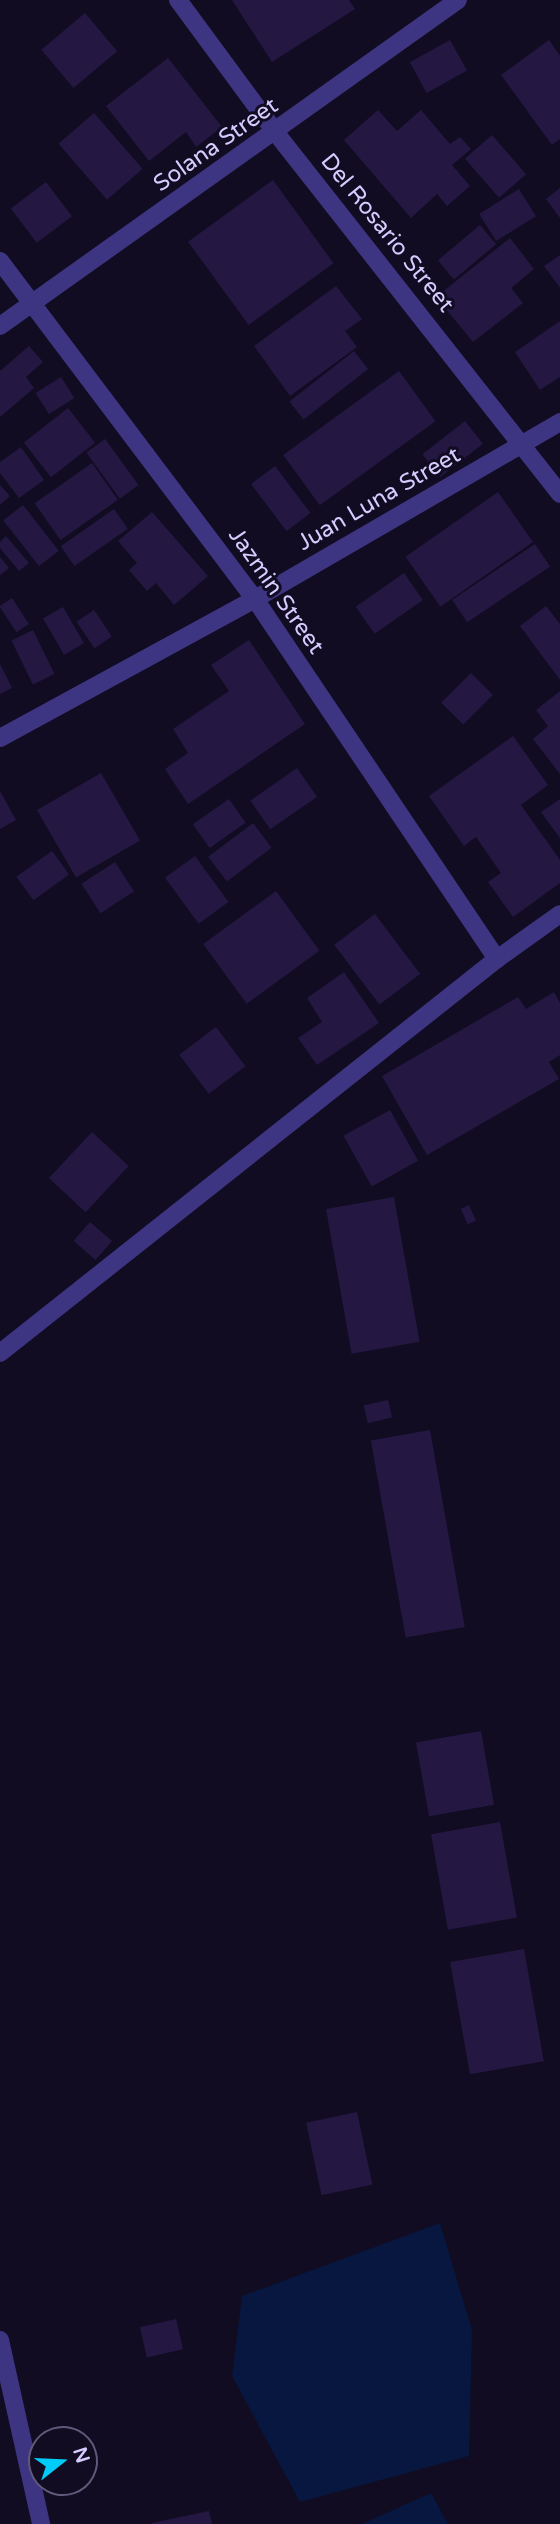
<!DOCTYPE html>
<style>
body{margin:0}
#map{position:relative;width:560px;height:2524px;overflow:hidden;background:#110c21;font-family:"Varela Round",sans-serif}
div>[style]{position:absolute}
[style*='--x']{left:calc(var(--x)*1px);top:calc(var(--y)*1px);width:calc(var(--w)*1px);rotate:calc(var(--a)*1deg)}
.water>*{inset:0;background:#07173f}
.building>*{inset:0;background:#241843;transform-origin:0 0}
.minor>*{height:18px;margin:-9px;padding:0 9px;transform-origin:9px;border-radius:9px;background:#3e3582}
span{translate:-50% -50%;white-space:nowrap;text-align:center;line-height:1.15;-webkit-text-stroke:6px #110c21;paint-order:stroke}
.street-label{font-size:23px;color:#d6ccff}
.north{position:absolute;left:28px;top:2426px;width:70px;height:70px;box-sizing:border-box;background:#110c21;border:2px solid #60597a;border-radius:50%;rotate:72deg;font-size:19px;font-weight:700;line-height:28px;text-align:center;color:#d6ccff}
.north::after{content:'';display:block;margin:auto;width:24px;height:32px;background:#00ccf7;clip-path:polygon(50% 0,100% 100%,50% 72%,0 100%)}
</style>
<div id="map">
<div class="water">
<i style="clip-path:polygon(440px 2223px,472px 2330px,469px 2456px,300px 2502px,232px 2376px,242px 2296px)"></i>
<i style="clip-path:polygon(431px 2493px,448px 2524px,362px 2524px)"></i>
</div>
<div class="building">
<i style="clip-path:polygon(232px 0,349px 0,355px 9px,272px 62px)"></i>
<i style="left:85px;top:13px;width:50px;height:57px;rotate:50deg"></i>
<i style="left:450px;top:40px;width:35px;height:46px;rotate:61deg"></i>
<i style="clip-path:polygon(549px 40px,560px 56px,560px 139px,552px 145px,501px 75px)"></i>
<i style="clip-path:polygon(168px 58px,222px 127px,196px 147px,186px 132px,149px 161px,106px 106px)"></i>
<i style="clip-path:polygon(378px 110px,397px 131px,421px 110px,450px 144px,460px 137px,471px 149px,452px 165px,470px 186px,447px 206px,437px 194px,411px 218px,344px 140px)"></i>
<i style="left:94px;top:113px;width:74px;height:47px;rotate:49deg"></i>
<i style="left:492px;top:135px;width:52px;height:36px;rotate:49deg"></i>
<i style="left:273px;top:180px;width:103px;height:105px;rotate:54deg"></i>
<i style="left:46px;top:182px;width:43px;height:44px;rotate:53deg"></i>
<i style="clip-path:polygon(560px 188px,560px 218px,546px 199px)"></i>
<i style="left:519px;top:189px;width:32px;height:47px;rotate:58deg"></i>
<i style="left:480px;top:225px;width:25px;height:55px;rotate:50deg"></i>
<i style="clip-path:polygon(510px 238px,534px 269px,511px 288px,523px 303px,473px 342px,436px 297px)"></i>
<i style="clip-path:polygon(560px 255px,560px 288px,544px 266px)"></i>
<i style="clip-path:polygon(336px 286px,362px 319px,345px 331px,357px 347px,290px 396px,254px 346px)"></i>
<i style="clip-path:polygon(560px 321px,560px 377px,540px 390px,515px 352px)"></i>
<i style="clip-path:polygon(29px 346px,43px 362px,26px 377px,34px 388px,0 417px,0 371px)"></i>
<i style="left:354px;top:351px;width:23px;height:82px;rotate:52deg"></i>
<i style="left:399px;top:371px;width:62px;height:143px;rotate:54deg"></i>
<i style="left:61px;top:377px;width:25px;height:30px;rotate:58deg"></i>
<i style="left:68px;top:408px;width:44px;height:56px;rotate:52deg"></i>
<i style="left:465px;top:421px;width:29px;height:54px;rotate:52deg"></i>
<i style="left:105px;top:439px;width:57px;height:23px;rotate:54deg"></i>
<i style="clip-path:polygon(21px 447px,44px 480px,19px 498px,0 473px,0 462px)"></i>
<i style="left:92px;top:463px;width:45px;height:70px;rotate:55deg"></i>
<i style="left:275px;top:466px;width:59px;height:30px;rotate:53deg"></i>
<i style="clip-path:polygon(0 485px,10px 496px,0 505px)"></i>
<i style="left:498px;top:492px;width:61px;height:113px;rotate:55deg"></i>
<i style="left:23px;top:505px;width:58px;height:25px;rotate:52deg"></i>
<i style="left:114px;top:509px;width:24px;height:65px;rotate:55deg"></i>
<i style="clip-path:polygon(152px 512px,208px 576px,174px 605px,156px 583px,147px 591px,129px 570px,137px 563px,118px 541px)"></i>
<i style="clip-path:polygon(6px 536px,29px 563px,19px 571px,0 548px,0 542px)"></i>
<i style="left:535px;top:544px;width:27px;height:100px;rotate:56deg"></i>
<i style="clip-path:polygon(0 557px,9px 568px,0 575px)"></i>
<i style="left:404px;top:573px;width:33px;height:59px;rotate:55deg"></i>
<i style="left:12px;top:598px;width:31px;height:15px;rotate:57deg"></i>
<i style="clip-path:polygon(546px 606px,560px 624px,560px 680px,520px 626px)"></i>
<i style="left:63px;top:607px;width:42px;height:23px;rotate:60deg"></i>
<i style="left:94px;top:610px;width:32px;height:21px;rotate:56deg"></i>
<i style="left:33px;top:630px;width:49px;height:24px;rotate:64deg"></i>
<i style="clip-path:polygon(249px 640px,305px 724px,188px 804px,165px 769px,188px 753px,173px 729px,229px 691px,211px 665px)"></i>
<i style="clip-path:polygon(0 664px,12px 688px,0 694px)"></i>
<i style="left:471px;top:673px;width:31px;height:42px;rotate:45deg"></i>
<i style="clip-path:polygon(560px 691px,560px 774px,533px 739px,548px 726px,536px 710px)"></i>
<i style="clip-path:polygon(513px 736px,548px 785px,521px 805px,560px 860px,560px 883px,513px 917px,488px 882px,501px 873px,476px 837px,464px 846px,429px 796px)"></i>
<i style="left:297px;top:768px;width:35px;height:57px;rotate:55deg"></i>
<i style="left:101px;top:773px;width:78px;height:74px;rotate:60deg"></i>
<i style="clip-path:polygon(0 791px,16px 820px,0 829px)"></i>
<i style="left:229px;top:799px;width:29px;height:44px;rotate:55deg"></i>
<i style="clip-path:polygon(560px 799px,560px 838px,541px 812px)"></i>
<i style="left:253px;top:823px;width:31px;height:56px;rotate:53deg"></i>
<i style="left:52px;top:851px;width:29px;height:44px;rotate:54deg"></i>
<i style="left:195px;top:856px;width:57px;height:37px;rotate:54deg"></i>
<i style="left:115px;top:862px;width:35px;height:40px;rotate:57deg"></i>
<i style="left:276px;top:891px;width:74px;height:90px;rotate:54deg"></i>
<i style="left:375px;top:914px;width:75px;height:51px;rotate:53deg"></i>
<i style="clip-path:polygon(344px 972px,379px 1023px,317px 1065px,298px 1038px,322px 1022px,307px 998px)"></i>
<i style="clip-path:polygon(554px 992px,560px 1003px,560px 1055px,549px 1062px,559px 1079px,427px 1155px,382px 1076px,518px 997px,526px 1009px)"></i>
<i style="left:216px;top:1027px;width:49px;height:46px;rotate:53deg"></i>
<i style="left:390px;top:1110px;width:58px;height:53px;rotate:61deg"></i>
<i style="left:92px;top:1132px;width:50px;height:63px;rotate:43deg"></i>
<i style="left:394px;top:1197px;width:147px;height:69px;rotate:80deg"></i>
<i style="left:469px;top:1205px;width:17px;height:9px;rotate:66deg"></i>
<i style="left:90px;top:1222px;width:29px;height:25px;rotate:41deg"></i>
<i style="left:388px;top:1400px;width:18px;height:25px;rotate:77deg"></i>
<i style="left:430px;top:1430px;width:200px;height:60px;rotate:80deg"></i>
<i style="left:481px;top:1731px;width:75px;height:66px;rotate:80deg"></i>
<i style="left:500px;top:1822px;width:97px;height:70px;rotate:80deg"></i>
<i style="left:524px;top:1949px;width:114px;height:75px;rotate:80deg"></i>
<i style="left:357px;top:2112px;width:74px;height:52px;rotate:78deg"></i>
<i style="left:176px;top:2319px;width:31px;height:37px;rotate:77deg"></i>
<i style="clip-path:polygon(209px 2511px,212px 2524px,152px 2524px,152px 2523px)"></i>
</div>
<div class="minor">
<i style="--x:178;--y:0;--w:165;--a:53.6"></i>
<i style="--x:276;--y:133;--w:459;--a:51.8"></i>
<i style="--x:0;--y:261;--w:423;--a:53"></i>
<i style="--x:255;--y:599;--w:434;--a:56.1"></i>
<i style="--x:0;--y:326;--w:562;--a:-35.44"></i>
<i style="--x:0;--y:738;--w:290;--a:-28.6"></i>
<i style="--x:255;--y:599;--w:353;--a:-30.1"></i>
<i style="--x:0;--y:1353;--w:634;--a:-38.41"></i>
<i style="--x:497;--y:959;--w:77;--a:-35.5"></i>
<i style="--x:0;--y:2340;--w:189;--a:77.4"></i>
</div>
<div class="street-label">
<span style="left:216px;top:145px;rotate:-35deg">Solana Street</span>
<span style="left:387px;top:233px;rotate:51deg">Del Rosario Street</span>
<span style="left:379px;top:499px;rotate:-30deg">Juan Luna Street</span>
<span style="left:276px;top:591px;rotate:55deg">Jazmin Street</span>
</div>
<div class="north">N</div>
</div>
